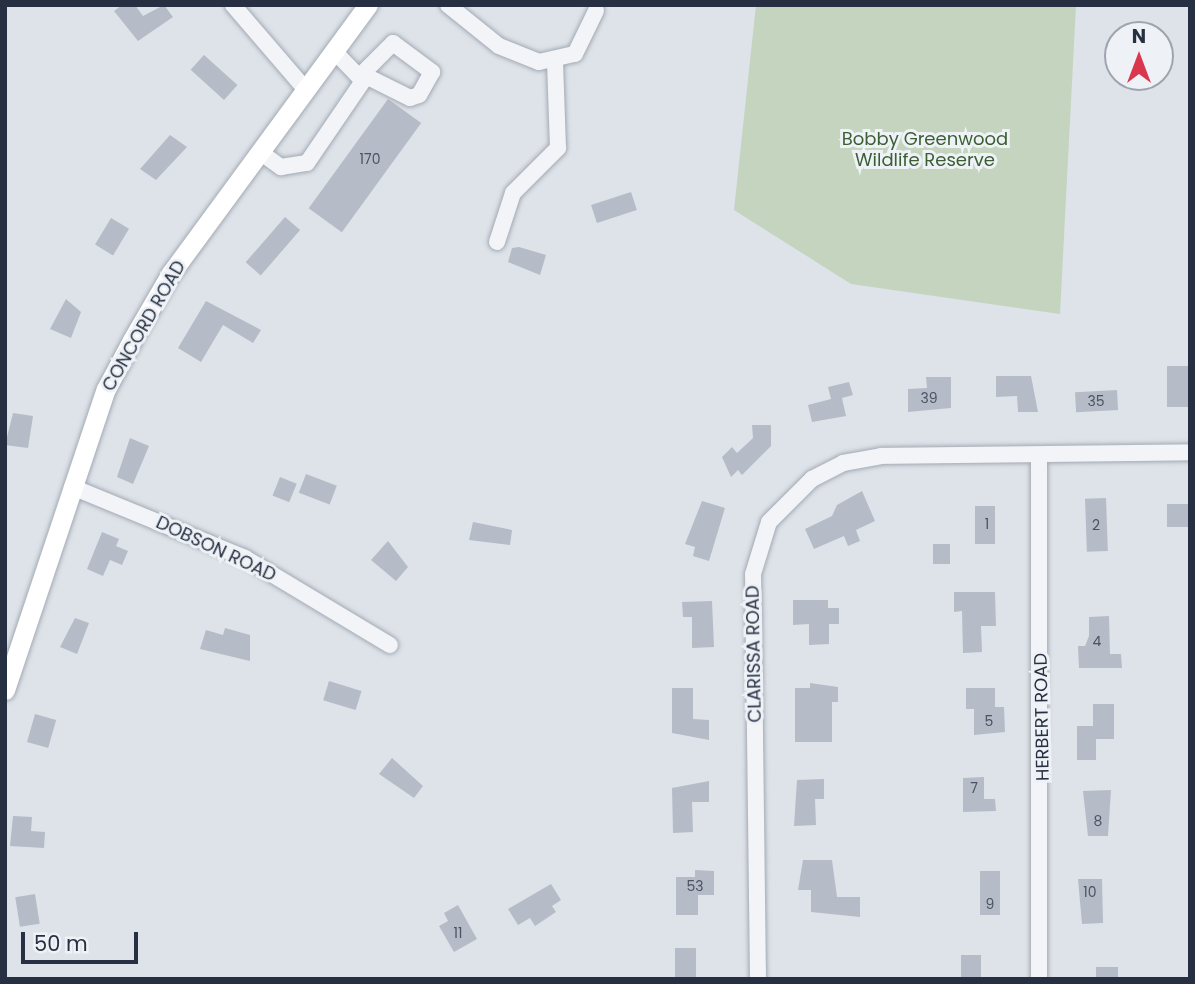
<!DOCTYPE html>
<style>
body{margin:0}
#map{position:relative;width:1195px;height:984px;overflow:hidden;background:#dee3e9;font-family:Poppins,sans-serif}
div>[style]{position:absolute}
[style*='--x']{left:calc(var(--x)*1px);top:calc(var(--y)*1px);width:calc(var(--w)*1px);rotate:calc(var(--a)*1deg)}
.green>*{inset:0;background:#c4d4bf}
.building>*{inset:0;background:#b5bcc7;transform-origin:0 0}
.roads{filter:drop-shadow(0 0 2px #a3aab4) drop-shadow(0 0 2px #a3aab4)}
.minor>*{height:16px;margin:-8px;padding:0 8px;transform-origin:8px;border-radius:8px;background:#f2f4f7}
.major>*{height:19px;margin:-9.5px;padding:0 9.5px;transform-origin:9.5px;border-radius:9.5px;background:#fff}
span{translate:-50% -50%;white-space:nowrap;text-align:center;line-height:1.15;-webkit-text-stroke:6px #eef2f7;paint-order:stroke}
.number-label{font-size:14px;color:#4a5363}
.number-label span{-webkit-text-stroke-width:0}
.park-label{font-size:18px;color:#3a5f32}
.street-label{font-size:18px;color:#263042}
.frame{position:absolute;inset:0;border:7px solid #263042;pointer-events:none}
.north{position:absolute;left:1104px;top:21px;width:70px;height:70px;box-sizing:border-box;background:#eef2f7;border:2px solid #9ea4af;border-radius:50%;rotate:0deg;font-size:19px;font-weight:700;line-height:28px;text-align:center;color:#263042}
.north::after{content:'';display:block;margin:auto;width:24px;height:32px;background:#da374f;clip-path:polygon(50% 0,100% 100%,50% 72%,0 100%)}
.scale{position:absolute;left:21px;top:932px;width:117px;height:32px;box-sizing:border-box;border:4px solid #263042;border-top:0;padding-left:9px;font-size:21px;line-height:24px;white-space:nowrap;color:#263042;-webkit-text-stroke:5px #eef2f7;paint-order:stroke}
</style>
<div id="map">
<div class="green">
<i style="clip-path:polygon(756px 5px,1076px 5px,1060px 314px,851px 284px,734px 210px)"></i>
</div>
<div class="building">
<i style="clip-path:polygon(122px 5px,135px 5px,143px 16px,164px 5px,173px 17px,138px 41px,114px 11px)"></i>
<i style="left:204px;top:55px;width:45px;height:20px;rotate:42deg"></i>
<i style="left:388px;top:99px;width:41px;height:135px;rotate:36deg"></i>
<i style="clip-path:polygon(170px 135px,187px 147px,156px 180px,140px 169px)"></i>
<i style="left:631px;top:192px;width:19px;height:42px;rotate:72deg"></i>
<i style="left:285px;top:217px;width:20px;height:60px;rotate:41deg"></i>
<i style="left:111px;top:218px;width:21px;height:31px;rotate:31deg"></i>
<i style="clip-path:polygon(519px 247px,546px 255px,540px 275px,508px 262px,512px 248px)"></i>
<i style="clip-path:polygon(66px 299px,81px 312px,71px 338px,50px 329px)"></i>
<i style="clip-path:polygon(206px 301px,261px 330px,253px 343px,223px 325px,201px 362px,178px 348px)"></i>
<i style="left:1167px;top:366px;width:21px;height:41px"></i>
<i style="clip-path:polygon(996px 376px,1031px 376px,1038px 412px,1018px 412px,1017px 396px,996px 397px)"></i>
<i style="clip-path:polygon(926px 377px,951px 377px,951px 408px,908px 412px,908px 389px,927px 388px)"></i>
<i style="clip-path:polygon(849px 382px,853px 395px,842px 398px,846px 416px,812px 422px,808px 405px,831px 399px,828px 387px)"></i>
<i style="left:1117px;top:390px;width:20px;height:42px;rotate:87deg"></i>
<i style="clip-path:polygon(13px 413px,33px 416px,28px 448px,5px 445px)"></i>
<i style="clip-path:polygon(752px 425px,771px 425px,771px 446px,742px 475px,738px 470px,731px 477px,722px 457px,732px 447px,737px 453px,753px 438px)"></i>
<i style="clip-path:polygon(130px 438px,149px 446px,133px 484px,117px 477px)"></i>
<i style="left:306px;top:474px;width:33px;height:20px;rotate:21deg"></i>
<i style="left:280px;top:477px;width:18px;height:20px;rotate:22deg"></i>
<i style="clip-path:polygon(862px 491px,875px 521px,856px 530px,860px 541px,848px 546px,844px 536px,814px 549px,805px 529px,832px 516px,837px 505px)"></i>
<i style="left:1106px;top:498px;width:53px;height:21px;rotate:88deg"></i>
<i style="clip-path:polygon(702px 501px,725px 508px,709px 561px,693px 556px,695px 547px,685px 544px)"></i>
<i style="left:1190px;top:504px;width:23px;height:23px;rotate:90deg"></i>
<i style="left:995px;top:506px;width:38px;height:20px;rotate:90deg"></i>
<i style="clip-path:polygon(473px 522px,512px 530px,510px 545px,469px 540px)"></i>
<i style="clip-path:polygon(102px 532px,119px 539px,116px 546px,128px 551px,122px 565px,110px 560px,103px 576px,87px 569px)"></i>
<i style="clip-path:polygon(388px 541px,408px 567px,396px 581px,371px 560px)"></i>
<i style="left:933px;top:544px;width:17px;height:20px"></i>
<i style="clip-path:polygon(954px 592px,995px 592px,996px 626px,981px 626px,982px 652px,963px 653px,962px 611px,954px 612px)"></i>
<i style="clip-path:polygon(793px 600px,828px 600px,828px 608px,839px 608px,839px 624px,829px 624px,829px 644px,809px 645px,809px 624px,793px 625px)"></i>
<i style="clip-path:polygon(712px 601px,714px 647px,692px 648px,692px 617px,683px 617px,682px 602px)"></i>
<i style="clip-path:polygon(1109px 616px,1110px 654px,1121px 654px,1122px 668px,1079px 668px,1078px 646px,1085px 646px,1089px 636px,1089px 617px)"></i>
<i style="clip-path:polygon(75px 618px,89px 623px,77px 654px,60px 647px)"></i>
<i style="clip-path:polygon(225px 628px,250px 635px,250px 661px,200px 649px,206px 630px,223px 635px)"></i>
<i style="left:329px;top:681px;width:34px;height:20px;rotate:17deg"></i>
<i style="clip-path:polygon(810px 683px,838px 687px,838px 702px,832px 702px,832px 742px,795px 742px,795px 688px,810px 688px)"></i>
<i style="clip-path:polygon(672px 688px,693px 688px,693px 719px,709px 720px,709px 740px,672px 733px)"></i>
<i style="clip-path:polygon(966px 688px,995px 688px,995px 707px,1004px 707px,1005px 732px,974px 735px,974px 709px,966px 709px)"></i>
<i style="clip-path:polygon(1093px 704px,1114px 704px,1114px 739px,1096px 739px,1096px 760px,1077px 760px,1077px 726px,1093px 726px)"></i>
<i style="left:35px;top:714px;width:22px;height:29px;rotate:16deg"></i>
<i style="clip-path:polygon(392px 758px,423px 786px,414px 798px,379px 774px)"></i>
<i style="clip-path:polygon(984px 777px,984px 799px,995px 799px,996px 811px,963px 812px,963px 778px)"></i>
<i style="clip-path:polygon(824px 779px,824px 799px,815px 799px,816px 825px,794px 826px,797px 780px)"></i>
<i style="clip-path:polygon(709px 781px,709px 802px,692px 802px,693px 832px,673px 833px,672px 788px)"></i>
<i style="clip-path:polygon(1111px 790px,1108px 836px,1088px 836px,1083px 791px)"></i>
<i style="clip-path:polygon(13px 816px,32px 817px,31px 831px,45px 832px,44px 848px,10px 846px)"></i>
<i style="clip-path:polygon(803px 860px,832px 860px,837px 897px,860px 897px,860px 917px,811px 912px,811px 890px,798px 890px)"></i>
<i style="clip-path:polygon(695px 870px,714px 871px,714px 895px,698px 895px,698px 915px,676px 915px,676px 877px,695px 877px)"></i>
<i style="left:980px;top:871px;width:20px;height:44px"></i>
<i style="clip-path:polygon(1078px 879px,1102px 879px,1103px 923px,1082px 924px)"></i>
<i style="clip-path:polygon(551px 884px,561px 900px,552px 906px,556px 912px,535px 926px,530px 918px,518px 925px,508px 909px)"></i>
<i style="left:35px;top:894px;width:30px;height:20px;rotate:81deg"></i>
<i style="clip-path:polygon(458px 905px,477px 939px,454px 952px,439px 926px,448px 921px,444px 913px)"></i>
<i style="left:675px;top:948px;width:21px;height:31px"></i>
<i style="left:961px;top:955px;width:20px;height:24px"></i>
<i style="left:1096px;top:967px;width:22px;height:12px"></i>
</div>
<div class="roads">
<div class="minor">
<i style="--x:233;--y:5;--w:112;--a:49.3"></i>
<i style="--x:448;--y:5;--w:65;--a:38.8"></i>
<i style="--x:499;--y:46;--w:43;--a:21.8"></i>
<i style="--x:539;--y:62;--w:37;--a:-13"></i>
<i style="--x:575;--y:54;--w:48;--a:-64"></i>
<i style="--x:393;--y:43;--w:49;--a:36.6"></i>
<i style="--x:432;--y:72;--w:26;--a:119"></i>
<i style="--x:419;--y:95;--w:9;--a:162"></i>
<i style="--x:410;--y:98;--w:54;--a:-153.4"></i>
<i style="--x:362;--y:74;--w:44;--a:-45"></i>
<i style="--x:260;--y:152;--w:26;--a:36"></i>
<i style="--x:281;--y:167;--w:26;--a:-9"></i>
<i style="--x:307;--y:163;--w:99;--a:-55.7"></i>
<i style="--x:363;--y:81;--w:40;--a:-134"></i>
<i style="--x:497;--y:242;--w:52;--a:-71.9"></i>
<i style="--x:513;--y:193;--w:64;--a:-45"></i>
<i style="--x:558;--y:148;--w:86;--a:-92"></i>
<i style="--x:1039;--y:455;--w:524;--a:90"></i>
<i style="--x:72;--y:487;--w:187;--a:22.3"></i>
<i style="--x:245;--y:558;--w:169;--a:31"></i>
<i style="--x:758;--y:979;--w:405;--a:-90.7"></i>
<i style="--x:753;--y:574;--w:54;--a:-72.9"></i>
<i style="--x:769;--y:522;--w:61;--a:-45"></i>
<i style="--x:812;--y:479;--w:35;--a:-27"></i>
<i style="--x:843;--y:463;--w:39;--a:-10"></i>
<i style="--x:881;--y:456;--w:309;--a:-0.7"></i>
</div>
<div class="major">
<i style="--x:5;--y:690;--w:317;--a:-71.5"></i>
<i style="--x:106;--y:389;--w:55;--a:-62"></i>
<i style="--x:132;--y:340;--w:78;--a:-59.8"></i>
<i style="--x:171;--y:273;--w:333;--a:-53.7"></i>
</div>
</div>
<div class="number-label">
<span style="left:370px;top:159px">170</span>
<span style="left:929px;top:398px">39</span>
<span style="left:1096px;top:401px">35</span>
<span style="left:987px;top:524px">1</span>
<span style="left:1096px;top:525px">2</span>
<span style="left:1097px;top:641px">4</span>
<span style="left:989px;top:721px">5</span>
<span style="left:974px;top:788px">7</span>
<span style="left:1098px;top:821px">8</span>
<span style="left:695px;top:886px">53</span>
<span style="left:1090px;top:892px">10</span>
<span style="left:990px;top:904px">9</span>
<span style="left:458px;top:933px">11</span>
</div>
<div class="park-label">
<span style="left:925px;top:150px">Bobby Greenwood<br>Wildlife Reserve</span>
</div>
<div class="street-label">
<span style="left:144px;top:326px;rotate:-60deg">CONCORD ROAD</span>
<span style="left:216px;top:549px;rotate:25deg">DOBSON ROAD</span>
<span style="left:754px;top:654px;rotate:-91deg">CLARISSA ROAD</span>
<span style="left:1042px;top:717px;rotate:-91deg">HERBERT ROAD</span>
</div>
<div class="frame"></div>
<div class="north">N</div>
<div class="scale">50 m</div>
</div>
